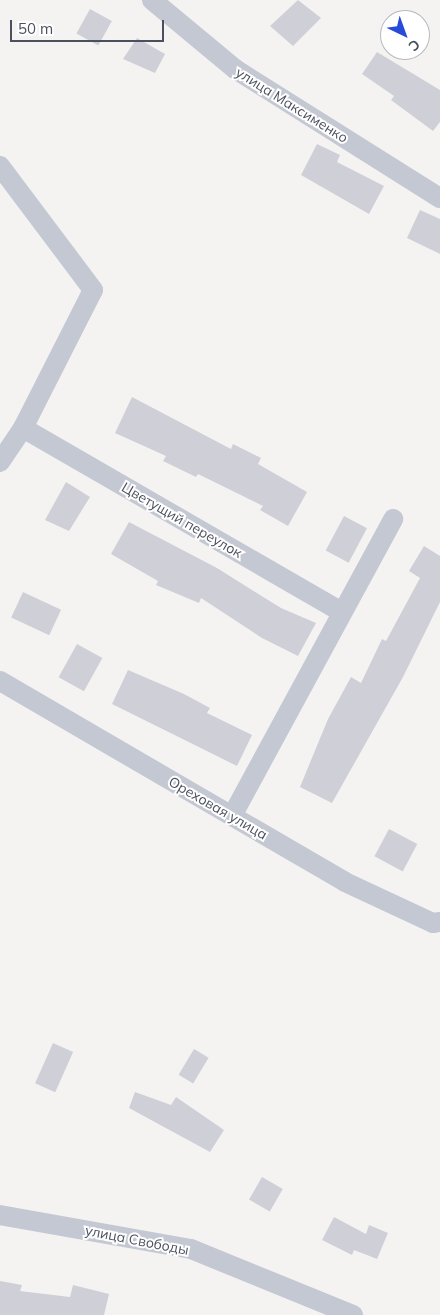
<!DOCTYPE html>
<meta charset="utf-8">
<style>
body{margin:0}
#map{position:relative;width:440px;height:1315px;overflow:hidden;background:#f4f3f2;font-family:Mulish,sans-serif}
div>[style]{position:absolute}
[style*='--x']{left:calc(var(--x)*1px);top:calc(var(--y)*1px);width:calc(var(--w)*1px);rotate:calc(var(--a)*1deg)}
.building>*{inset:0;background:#cfd0d7;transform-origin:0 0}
.minor>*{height:20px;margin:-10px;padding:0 10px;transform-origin:10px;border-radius:10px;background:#c4c8d2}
span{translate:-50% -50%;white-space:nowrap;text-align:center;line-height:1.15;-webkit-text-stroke:4px #fff;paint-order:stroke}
.street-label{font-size:14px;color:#4b505e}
.north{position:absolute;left:380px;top:10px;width:50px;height:50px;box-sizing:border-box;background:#fff;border:1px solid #b7b9bf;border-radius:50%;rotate:138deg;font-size:14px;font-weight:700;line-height:20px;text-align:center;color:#4b505e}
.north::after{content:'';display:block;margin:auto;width:18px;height:22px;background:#274ad9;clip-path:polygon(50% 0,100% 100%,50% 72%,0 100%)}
.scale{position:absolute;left:10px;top:20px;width:154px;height:22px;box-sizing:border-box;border:2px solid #4b505e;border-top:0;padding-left:6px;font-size:15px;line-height:18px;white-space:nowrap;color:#4b505e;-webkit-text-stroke:4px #fff;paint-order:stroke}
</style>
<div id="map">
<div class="building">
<i style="clip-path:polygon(298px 0,321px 18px,293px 46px,270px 26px)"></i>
<i style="left:90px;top:9px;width:25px;height:28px;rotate:29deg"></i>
<i style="clip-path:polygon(137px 38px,165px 54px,155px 73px,123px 59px)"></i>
<i style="clip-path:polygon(377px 52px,440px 90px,440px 122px,433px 131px,391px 100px,394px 96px,362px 74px)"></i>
<i style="clip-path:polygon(317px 144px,340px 155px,337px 162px,384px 186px,369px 214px,301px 175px)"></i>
<i style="clip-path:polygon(420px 210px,440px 219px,440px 254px,407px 238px)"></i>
<i style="clip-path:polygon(132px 397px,231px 449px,233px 444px,261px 458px,258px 464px,307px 492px,288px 526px,260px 510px,263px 506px,198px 474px,196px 477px,163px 461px,166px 456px,115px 433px)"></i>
<i style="clip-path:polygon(66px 482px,90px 497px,69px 531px,45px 520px)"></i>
<i style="left:344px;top:516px;width:26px;height:39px;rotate:28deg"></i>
<i style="clip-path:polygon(129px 522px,217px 568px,281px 608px,316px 623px,298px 656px,262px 638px,201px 598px,199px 603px,156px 585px,158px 581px,111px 554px)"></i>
<i style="clip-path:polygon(424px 546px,440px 556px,440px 602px,403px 677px,332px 803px,300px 787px,328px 719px,351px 677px,361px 683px,382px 639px,386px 641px,420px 578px,409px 571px)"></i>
<i style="left:23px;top:592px;width:42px;height:28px;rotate:25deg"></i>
<i style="left:77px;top:644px;width:29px;height:38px;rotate:29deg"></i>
<i style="clip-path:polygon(128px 670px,184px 694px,210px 708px,207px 713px,252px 735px,237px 766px,112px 704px)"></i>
<i style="left:389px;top:829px;width:32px;height:31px;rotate:28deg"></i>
<i style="left:53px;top:1043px;width:22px;height:44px;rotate:24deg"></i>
<i style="left:194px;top:1049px;width:17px;height:30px;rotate:31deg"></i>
<i style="clip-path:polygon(135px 1092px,171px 1105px,176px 1097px,224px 1130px,210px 1152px,129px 1108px)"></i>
<i style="left:262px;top:1177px;width:24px;height:26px;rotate:30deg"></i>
<i style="clip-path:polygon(334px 1217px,366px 1234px,369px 1225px,388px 1233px,377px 1259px,354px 1250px,352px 1255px,322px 1240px)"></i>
<i style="clip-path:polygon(0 1281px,22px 1285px,20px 1291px,70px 1297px,73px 1285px,109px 1294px,104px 1315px,0 1315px)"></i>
</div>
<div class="minor">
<i style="--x:152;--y:0;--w:108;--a:39.7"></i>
<i style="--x:235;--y:69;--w:242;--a:32.2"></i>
<i style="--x:0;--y:166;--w:155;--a:53.1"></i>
<i style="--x:93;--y:290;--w:155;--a:116.9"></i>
<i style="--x:23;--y:428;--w:41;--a:124.1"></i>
<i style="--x:23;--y:428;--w:366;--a:30"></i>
<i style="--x:0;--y:681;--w:399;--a:30.2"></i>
<i style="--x:345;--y:882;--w:97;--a:25"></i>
<i style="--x:433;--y:923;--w:7;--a:-8"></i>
<i style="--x:232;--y:816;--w:338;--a:-61.5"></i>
<i style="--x:0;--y:1215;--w:194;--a:10.1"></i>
<i style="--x:191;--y:1249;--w:175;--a:22.2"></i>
</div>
<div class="street-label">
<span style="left:292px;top:105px;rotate:32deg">улица Максименко</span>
<span style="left:182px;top:520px;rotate:30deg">Цветущий переулок</span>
<span style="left:218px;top:808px;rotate:30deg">Ореховая улица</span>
<span style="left:137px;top:1240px;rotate:11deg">улица Свободы</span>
</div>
<div class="north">С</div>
<div class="scale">50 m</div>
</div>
